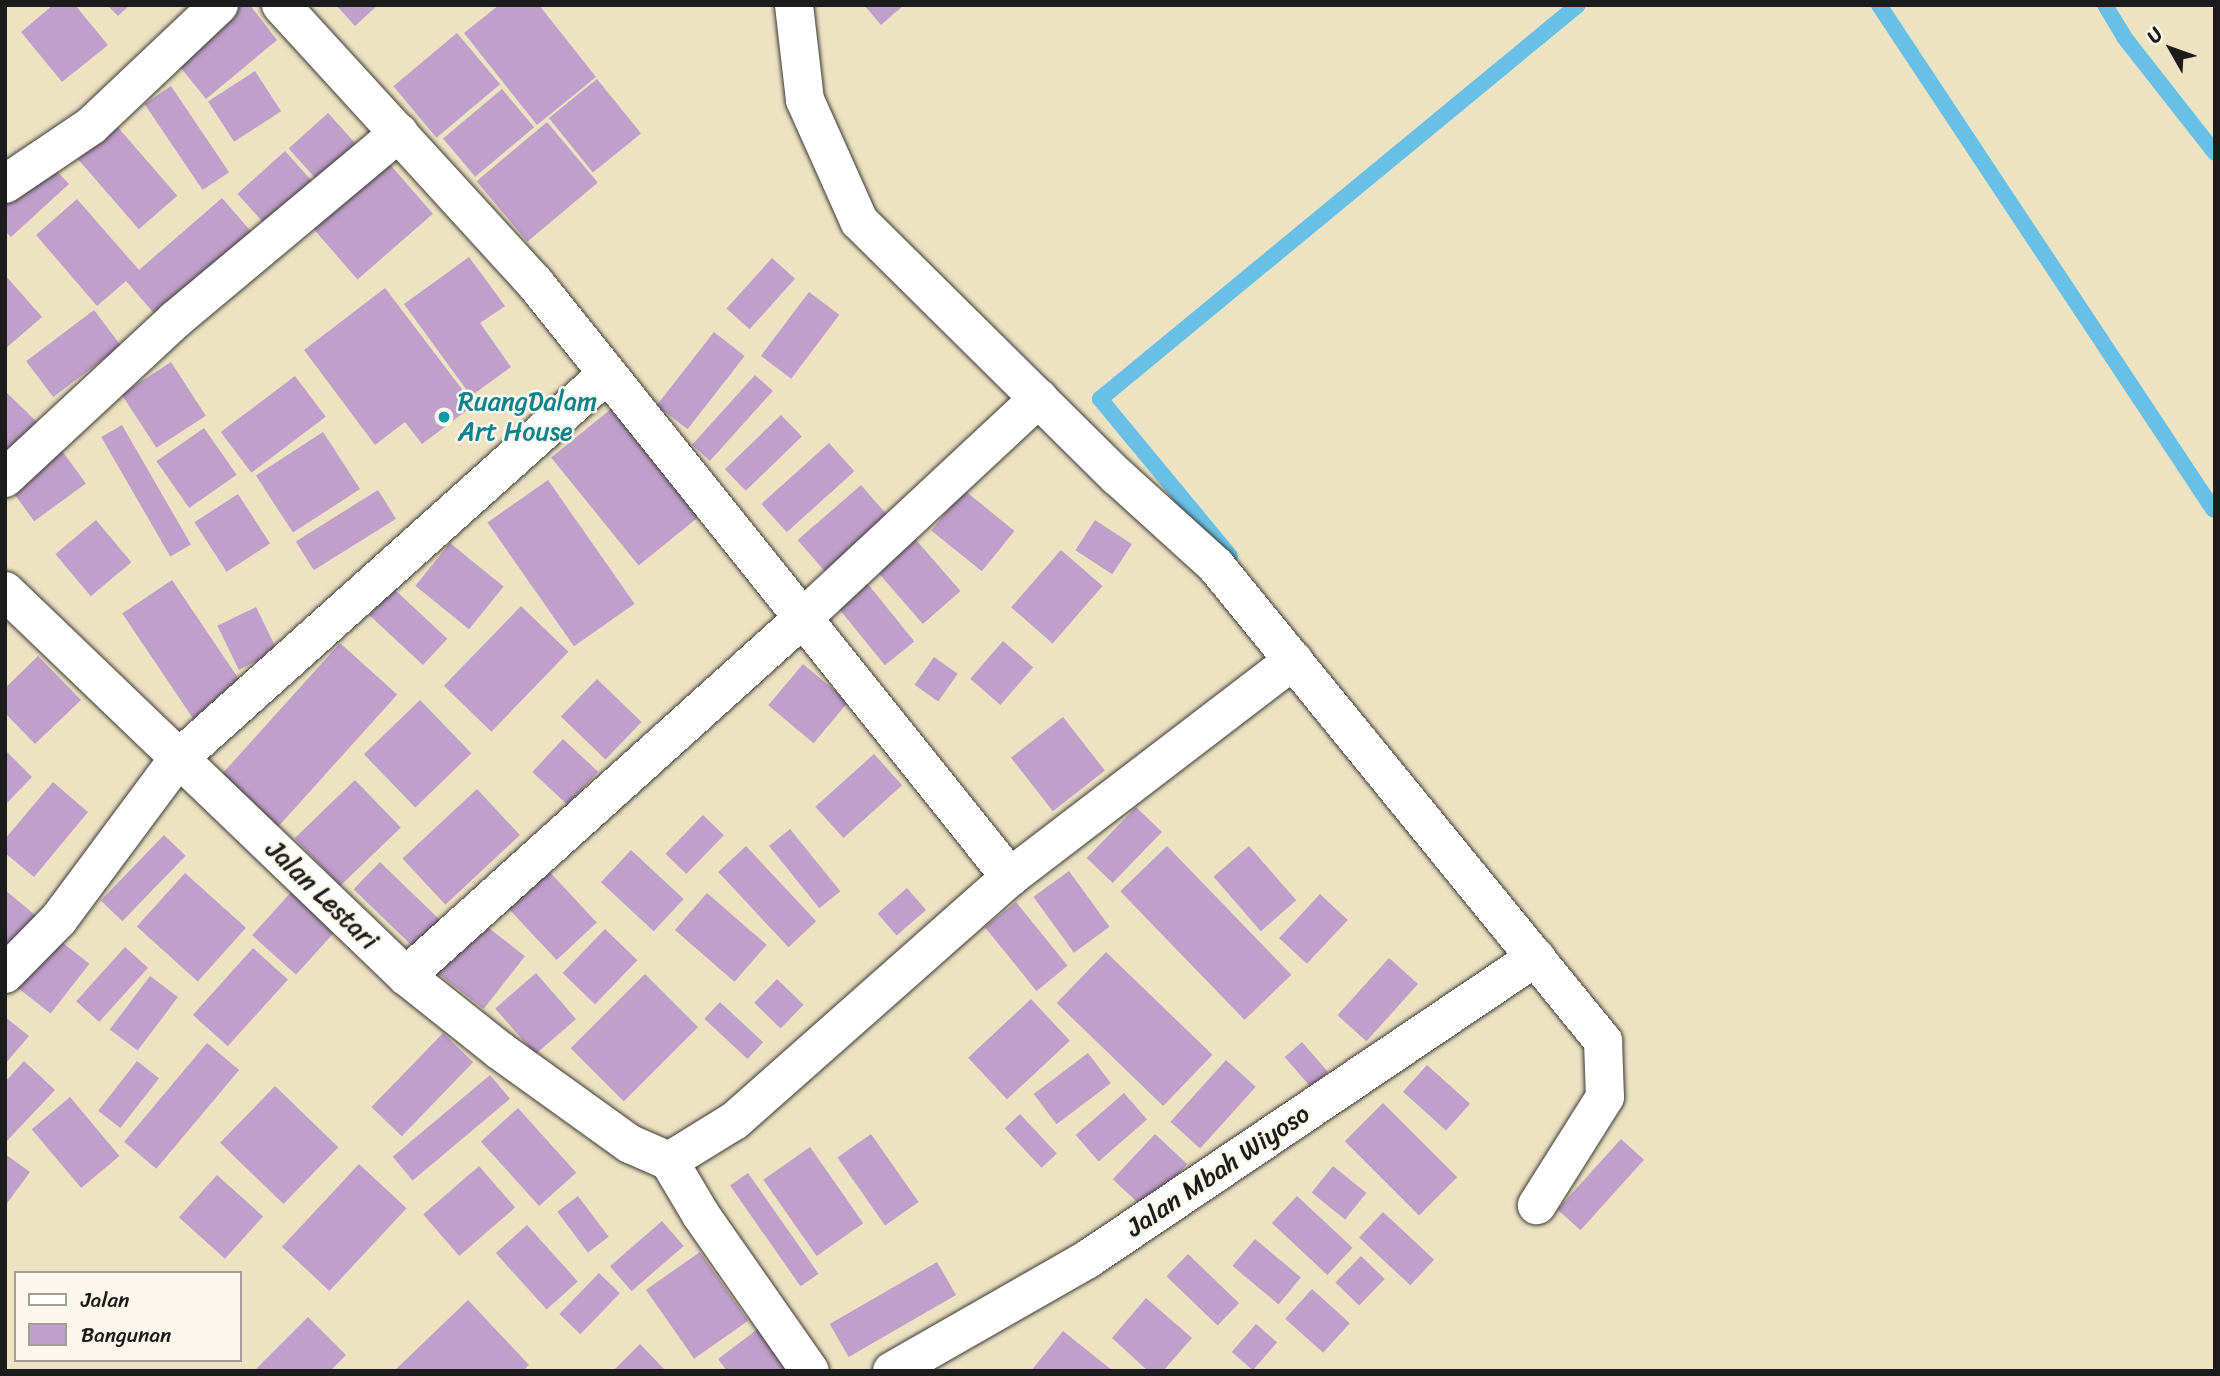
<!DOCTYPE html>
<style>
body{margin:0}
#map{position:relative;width:2220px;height:1376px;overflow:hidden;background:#ede3c3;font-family:Sriracha,sans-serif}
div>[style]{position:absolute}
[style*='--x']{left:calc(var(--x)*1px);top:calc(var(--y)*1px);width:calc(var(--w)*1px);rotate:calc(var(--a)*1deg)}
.stream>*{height:16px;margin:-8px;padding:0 8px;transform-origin:8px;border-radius:8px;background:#69c0e6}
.building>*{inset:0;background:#c19fcb;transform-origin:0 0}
.roads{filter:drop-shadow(0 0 2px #3b3a35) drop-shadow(0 0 2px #3b3a35)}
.minor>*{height:38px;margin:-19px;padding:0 19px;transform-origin:19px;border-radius:19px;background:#fff}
.dots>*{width:19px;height:19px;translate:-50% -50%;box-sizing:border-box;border:4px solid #fbf7ec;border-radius:50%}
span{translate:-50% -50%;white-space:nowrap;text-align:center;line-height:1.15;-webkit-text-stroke:5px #fbf7ec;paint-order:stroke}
.culture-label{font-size:26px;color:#0d838f}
.left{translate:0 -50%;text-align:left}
.street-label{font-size:26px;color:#1c1c1c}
.frame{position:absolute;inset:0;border:7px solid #1c1c1c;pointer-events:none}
.legend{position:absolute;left:14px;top:1271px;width:228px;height:91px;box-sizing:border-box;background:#fbf7ec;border:2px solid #a29f99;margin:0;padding:9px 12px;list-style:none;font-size:21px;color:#1c1c1c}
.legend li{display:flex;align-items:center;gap:14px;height:35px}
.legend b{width:35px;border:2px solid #a29f99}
.north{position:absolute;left:2136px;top:14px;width:70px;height:70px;-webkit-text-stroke:5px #fbf7ec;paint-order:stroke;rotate:310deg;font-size:19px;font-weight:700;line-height:28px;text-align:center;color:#1c1c1c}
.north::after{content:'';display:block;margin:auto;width:24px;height:32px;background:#1c1c1c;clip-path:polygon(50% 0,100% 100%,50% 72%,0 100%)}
</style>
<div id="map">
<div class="stream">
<i style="--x:1879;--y:5;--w:605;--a:56.47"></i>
<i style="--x:2105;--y:5;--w:37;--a:59"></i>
<i style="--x:2124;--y:37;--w:147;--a:51.9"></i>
<i style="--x:1230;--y:556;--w:204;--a:-129.6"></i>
<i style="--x:1100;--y:399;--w:619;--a:-39.5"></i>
</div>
<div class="building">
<i style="clip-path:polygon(53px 5px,75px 5px,108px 45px,62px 82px,21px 32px)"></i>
<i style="clip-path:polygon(107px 5px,130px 5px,118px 16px)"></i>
<i style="clip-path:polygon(239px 5px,250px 5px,277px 40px,206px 99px,173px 58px)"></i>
<i style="clip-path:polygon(336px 5px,378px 5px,355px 26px)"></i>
<i style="clip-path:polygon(499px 5px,539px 5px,596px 77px,537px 125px,464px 33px)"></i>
<i style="clip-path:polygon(864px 5px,904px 5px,881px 25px)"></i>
<i style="left:457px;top:33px;width:67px;height:83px;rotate:50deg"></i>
<i style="left:255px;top:71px;width:48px;height:56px;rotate:57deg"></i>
<i style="left:597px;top:79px;width:70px;height:62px;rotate:51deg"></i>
<i style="left:171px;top:86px;width:104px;height:32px;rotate:56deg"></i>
<i style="left:502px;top:89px;width:50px;height:77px;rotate:50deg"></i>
<i style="left:328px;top:113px;width:55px;height:53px;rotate:48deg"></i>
<i style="left:547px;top:122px;width:79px;height:92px;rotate:50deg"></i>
<i style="left:115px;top:124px;width:95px;height:51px;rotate:49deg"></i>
<i style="left:285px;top:151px;width:50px;height:64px;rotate:48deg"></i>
<i style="left:387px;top:161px;width:70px;height:100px;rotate:49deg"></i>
<i style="clip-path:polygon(49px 163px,69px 184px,11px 237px,5px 231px,5px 203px)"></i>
<i style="clip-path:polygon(222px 198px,261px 243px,166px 327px,126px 281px,97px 306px,36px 235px,77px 199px,139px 270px)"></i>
<i style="clip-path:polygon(469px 257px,505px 306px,480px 323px,511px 367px,471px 396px,404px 304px)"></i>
<i style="left:772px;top:258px;width:31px;height:68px;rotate:42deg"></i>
<i style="clip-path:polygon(5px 275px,42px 317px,5px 349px)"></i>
<i style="clip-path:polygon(385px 288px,474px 405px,422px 444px,405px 422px,375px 445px,304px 350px)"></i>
<i style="left:809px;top:292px;width:38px;height:80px;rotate:37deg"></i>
<i style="left:94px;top:310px;width:45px;height:85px;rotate:53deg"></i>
<i style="left:714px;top:332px;width:39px;height:93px;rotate:38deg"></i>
<i style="left:171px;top:362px;width:64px;height:59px;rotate:57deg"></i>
<i style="left:755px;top:375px;width:24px;height:94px;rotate:42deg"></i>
<i style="left:295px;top:376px;width:51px;height:93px;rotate:53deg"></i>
<i style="clip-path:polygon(5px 391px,39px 424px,5px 458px)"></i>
<i style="left:611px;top:409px;width:139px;height:77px;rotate:51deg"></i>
<i style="left:781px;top:415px;width:30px;height:78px;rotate:46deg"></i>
<i style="left:122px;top:425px;width:138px;height:24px;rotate:60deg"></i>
<i style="left:204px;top:428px;width:57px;height:58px;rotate:55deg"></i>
<i style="left:323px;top:432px;width:68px;height:80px;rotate:57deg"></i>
<i style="left:829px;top:443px;width:38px;height:91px;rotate:48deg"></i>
<i style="left:60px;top:448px;width:44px;height:64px;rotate:54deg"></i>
<i style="left:548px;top:480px;width:151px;height:74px;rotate:55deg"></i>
<i style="left:861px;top:485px;width:53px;height:84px;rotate:49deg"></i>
<i style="left:378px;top:490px;width:34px;height:97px;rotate:58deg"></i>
<i style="left:964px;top:490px;width:65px;height:52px;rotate:39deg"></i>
<i style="left:238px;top:494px;width:59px;height:52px;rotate:57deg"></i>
<i style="left:96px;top:520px;width:55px;height:53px;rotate:50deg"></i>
<i style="left:1095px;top:520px;width:44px;height:36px;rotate:33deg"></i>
<i style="left:910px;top:533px;width:77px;height:50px;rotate:49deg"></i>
<i style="left:450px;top:543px;width:69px;height:55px;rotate:39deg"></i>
<i style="left:1061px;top:550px;width:55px;height:76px;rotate:41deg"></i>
<i style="left:859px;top:573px;width:88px;height:38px;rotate:51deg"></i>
<i style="left:172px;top:580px;width:130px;height:60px;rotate:56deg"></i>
<i style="left:394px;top:589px;width:73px;height:36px;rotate:43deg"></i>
<i style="left:521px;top:606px;width:66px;height:111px;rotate:44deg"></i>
<i style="left:256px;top:607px;width:49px;height:43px;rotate:64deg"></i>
<i style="left:1003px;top:641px;width:40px;height:50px;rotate:41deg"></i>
<i style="left:340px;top:643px;width:77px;height:180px;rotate:42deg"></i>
<i style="clip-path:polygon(38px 656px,81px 700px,35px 744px,5px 713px,5px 688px)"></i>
<i style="left:934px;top:657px;width:29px;height:34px;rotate:35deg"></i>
<i style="left:803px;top:664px;width:59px;height:54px;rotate:40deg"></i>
<i style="left:597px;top:679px;width:62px;height:52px;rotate:44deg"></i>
<i style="left:420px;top:700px;width:74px;height:78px;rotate:46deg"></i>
<i style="left:1063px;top:717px;width:68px;height:66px;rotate:52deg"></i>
<i style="left:563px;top:739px;width:48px;height:45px;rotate:43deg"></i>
<i style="clip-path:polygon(7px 752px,32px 777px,5px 805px,5px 754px)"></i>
<i style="left:874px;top:754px;width:42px;height:79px;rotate:48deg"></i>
<i style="left:355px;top:780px;width:66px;height:84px;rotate:46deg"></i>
<i style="clip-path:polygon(53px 782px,88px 812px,34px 877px,5px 853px,5px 839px)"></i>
<i style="left:477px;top:789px;width:63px;height:102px;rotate:47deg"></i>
<i style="left:1136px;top:807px;width:36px;height:71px;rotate:44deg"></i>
<i style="left:703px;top:815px;width:29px;height:54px;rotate:44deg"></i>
<i style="left:790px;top:829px;width:80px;height:27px;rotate:51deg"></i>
<i style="left:164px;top:835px;width:30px;height:91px;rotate:44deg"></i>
<i style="left:746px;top:846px;width:103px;height:38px;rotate:47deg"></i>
<i style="left:1167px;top:846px;width:179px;height:65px;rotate:46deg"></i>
<i style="left:1249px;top:846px;width:72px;height:47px;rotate:49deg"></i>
<i style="left:631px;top:850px;width:72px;height:44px;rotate:43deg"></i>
<i style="left:380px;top:862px;width:83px;height:38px;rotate:44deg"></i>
<i style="left:545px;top:867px;width:76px;height:55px;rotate:47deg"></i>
<i style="left:1069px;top:871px;width:69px;height:44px;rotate:54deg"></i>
<i style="left:185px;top:873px;width:82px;height:72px;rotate:42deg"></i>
<i style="left:907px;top:888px;width:29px;height:39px;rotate:49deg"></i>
<i style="clip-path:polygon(5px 890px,41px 920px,5px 961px)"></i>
<i style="left:293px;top:890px;width:59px;height:61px;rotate:42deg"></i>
<i style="left:707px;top:893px;width:79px;height:49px;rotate:41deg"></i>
<i style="left:1320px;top:894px;width:38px;height:60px;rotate:43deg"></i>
<i style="left:1016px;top:902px;width:82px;height:40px;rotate:51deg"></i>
<i style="left:476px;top:918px;width:62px;height:67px;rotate:38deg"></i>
<i style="left:605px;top:929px;width:45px;height:61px;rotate:44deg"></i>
<i style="left:50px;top:933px;width:50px;height:63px;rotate:38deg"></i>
<i style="left:125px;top:947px;width:31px;height:73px;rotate:42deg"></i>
<i style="left:253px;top:948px;width:47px;height:90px;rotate:42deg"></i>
<i style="left:1106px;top:952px;width:148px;height:71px;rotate:44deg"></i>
<i style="left:1389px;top:958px;width:39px;height:77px;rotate:42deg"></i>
<i style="left:536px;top:973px;width:61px;height:54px;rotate:49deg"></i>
<i style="left:645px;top:974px;width:75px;height:105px;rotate:45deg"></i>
<i style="left:150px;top:976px;width:35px;height:67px;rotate:37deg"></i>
<i style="left:777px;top:979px;width:37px;height:33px;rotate:44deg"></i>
<i style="left:1031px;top:999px;width:57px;height:86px;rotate:47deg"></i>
<i style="left:720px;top:1002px;width:59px;height:23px;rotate:43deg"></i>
<i style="clip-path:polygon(5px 1017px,29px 1036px,5px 1064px)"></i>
<i style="left:443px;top:1033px;width:42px;height:103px;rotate:44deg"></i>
<i style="left:1302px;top:1042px;width:40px;height:23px;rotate:49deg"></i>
<i style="left:207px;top:1043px;width:42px;height:129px;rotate:40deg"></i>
<i style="left:1088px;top:1053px;width:38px;height:68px;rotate:53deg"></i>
<i style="left:1226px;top:1060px;width:40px;height:83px;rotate:42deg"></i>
<i style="clip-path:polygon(24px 1061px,55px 1090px,5px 1143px,5px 1082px)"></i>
<i style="left:137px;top:1061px;width:28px;height:63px;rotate:38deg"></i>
<i style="left:1427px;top:1065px;width:58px;height:36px;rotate:42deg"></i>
<i style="left:490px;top:1075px;width:31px;height:127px;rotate:50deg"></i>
<i style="left:275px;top:1086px;width:88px;height:79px;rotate:44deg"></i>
<i style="left:1124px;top:1093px;width:35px;height:64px;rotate:49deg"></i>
<i style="left:70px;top:1097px;width:77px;height:50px;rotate:50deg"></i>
<i style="left:1383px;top:1103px;width:105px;height:54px;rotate:45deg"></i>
<i style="left:518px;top:1108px;width:87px;height:50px;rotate:48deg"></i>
<i style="left:1020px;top:1114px;width:54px;height:21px;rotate:47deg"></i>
<i style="left:871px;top:1134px;width:83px;height:41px;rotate:55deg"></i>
<i style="left:1155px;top:1134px;width:44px;height:62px;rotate:43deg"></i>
<i style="left:1621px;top:1139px;width:31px;height:95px;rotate:42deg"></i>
<i style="left:810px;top:1147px;width:93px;height:57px;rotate:55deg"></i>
<i style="clip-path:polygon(5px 1154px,30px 1172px,5px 1206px)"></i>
<i style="left:359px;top:1164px;width:65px;height:113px;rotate:43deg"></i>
<i style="left:479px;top:1166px;width:55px;height:74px;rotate:49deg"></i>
<i style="left:1333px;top:1166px;width:43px;height:34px;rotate:39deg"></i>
<i style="left:748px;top:1173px;width:123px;height:22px;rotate:55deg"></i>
<i style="left:217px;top:1175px;width:62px;height:57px;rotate:42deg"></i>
<i style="left:578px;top:1196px;width:51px;height:26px;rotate:53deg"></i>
<i style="left:1297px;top:1196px;width:76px;height:37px;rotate:43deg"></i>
<i style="left:1383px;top:1212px;width:70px;height:35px;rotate:43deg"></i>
<i style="left:662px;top:1221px;width:33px;height:69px;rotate:49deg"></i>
<i style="left:527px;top:1225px;width:76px;height:42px;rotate:48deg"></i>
<i style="left:1255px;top:1239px;width:60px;height:35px;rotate:40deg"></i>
<i style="left:700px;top:1252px;width:84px;height:66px;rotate:55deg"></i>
<i style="left:1188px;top:1254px;width:71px;height:31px;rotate:44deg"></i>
<i style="left:1361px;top:1256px;width:33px;height:37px;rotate:44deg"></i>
<i style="left:937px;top:1262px;width:38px;height:124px;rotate:60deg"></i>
<i style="left:599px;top:1273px;width:29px;height:57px;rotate:44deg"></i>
<i style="left:1312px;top:1289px;width:51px;height:40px;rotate:42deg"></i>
<i style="clip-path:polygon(1146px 1298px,1192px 1338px,1163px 1371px,1148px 1371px,1112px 1338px)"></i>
<i style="clip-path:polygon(468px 1300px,529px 1365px,523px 1371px,394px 1371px)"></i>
<i style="clip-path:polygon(308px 1317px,346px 1355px,330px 1371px,254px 1371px)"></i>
<i style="left:1256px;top:1324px;width:28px;height:37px;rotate:41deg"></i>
<i style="clip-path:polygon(763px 1325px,798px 1371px,727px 1371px,718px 1359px)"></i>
<i style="clip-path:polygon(1063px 1331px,1113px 1371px,1031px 1371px)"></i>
<i style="clip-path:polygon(640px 1344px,666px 1371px,613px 1371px)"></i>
</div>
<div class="roads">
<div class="minor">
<i style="--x:281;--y:5;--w:377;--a:47.6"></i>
<i style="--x:535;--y:283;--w:761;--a:51.35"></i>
<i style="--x:1010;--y:877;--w:368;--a:138.5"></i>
<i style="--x:734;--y:1121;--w:76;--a:148.4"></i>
<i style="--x:669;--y:1161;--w:63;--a:59.3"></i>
<i style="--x:701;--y:1215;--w:190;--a:55.1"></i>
<i style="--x:794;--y:5;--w:96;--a:83.4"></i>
<i style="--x:805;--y:100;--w:133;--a:65.9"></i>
<i style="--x:859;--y:221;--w:364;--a:44.7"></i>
<i style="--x:1118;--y:477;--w:132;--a:42.2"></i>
<i style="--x:1216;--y:566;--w:613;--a:50.83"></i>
<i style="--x:1603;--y:1041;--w:56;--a:88"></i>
<i style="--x:1605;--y:1097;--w:128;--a:122.2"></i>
<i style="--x:5;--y:184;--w:104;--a:-34"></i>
<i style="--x:91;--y:126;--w:176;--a:-43.4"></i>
<i style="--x:5;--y:478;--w:232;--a:-42.9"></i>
<i style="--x:175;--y:320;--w:292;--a:-39.9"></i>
<i style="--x:5;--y:591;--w:556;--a:43.83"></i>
<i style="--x:406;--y:976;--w:119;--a:38.5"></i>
<i style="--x:499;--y:1050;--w:161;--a:35.7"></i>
<i style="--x:630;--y:1144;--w:43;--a:23.6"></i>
<i style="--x:1010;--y:877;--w:357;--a:-37.4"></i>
<i style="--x:5;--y:974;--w:77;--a:-45.5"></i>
<i style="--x:59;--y:919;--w:198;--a:-53.4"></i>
<i style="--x:177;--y:760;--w:578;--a:-41.91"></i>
<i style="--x:406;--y:976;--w:536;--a:-42.05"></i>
<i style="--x:804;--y:617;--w:321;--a:-43"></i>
<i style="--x:892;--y:1371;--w:226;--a:-29.7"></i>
<i style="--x:1088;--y:1259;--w:540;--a:-33.98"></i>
</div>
</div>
<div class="dots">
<i style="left:444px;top:417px;background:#0f9aa8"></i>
</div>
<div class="culture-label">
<span class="left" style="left:458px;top:417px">RuangDalam<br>Art House</span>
</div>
<div class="street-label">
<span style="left:322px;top:895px;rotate:44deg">Jalan Lestari</span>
<span style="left:1218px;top:1171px;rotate:-34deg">Jalan Mbah Wiyoso</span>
</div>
<div class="frame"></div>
<ul class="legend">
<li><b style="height:9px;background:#fff"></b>Jalan</li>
<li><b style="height:19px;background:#c19fcb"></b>Bangunan</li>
</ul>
<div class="north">U</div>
</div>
